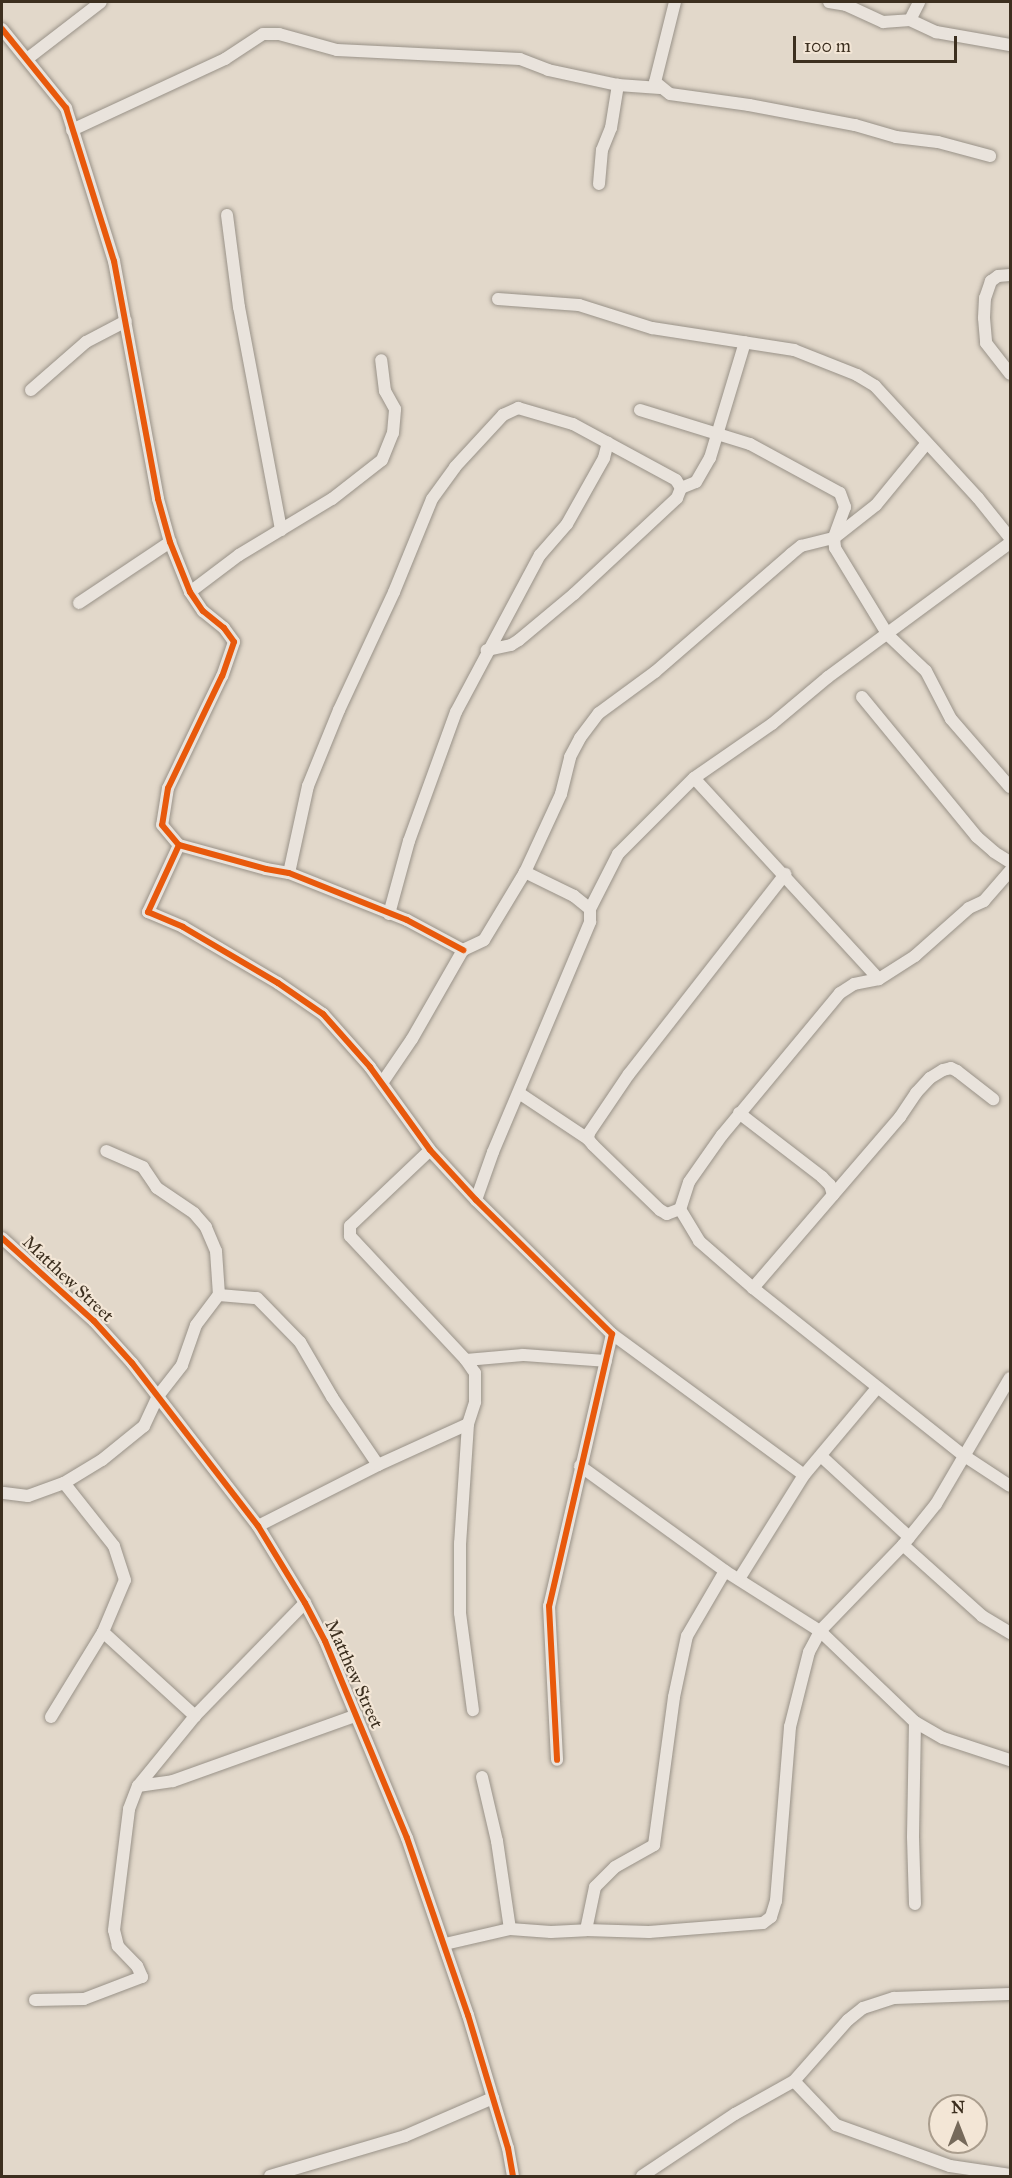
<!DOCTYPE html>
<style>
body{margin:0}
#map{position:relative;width:1012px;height:2178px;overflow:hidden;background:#e2d8ca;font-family:"IM FELL Great Primer",serif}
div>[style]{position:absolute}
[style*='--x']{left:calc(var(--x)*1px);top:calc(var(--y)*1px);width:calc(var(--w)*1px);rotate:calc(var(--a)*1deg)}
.roads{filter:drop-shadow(0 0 2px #999288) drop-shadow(0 0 2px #999288)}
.minor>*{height:12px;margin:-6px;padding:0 6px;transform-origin:6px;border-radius:6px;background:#e9e3dc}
.cycleway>*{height:6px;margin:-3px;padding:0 3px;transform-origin:3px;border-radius:3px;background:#e8590c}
span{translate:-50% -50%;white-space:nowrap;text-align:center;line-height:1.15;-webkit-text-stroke:4.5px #f3e6d6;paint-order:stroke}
.street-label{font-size:18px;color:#3c2f1f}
.frame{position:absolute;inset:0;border:3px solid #3c2f1f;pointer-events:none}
.north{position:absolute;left:928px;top:2094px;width:60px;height:60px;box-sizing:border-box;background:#f3e6d6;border:2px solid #aa9d8d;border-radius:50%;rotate:0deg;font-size:16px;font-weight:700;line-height:24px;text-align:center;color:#3c2f1f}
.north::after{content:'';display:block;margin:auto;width:21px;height:27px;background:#766a5b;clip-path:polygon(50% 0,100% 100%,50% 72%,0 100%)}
.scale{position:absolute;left:793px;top:36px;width:164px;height:27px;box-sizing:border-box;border:3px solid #3c2f1f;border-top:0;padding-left:8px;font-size:18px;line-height:21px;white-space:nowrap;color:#3c2f1f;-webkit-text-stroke:4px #f3e6d6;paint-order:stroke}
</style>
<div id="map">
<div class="roads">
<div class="minor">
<i style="--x:675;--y:2;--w:82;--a:104"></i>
<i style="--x:655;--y:82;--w:19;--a:39"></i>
<i style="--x:670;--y:94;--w:80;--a:7.9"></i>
<i style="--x:749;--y:105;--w:108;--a:10.7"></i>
<i style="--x:855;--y:125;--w:43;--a:16.3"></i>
<i style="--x:896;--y:137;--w:42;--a:6.8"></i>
<i style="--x:938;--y:142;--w:54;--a:15.1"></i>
<i style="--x:829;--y:2;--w:17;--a:10"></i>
<i style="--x:846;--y:5;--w:41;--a:24.7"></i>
<i style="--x:883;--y:22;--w:27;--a:-4"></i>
<i style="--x:910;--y:20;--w:29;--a:25"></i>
<i style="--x:936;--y:32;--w:75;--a:10"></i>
<i style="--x:910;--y:20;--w:20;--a:-63"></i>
<i style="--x:2;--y:29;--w:102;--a:51"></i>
<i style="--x:66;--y:108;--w:160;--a:72.6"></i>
<i style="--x:114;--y:261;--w:242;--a:79.5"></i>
<i style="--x:158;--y:499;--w:45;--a:74.4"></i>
<i style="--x:170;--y:542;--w:54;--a:68.2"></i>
<i style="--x:190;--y:592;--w:23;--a:56"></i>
<i style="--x:203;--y:611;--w:27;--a:39"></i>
<i style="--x:224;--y:628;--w:17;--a:54"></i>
<i style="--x:234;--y:642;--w:36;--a:109"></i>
<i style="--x:222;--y:676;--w:124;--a:115.7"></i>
<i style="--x:168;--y:788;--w:37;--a:99"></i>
<i style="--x:162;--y:825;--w:26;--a:50"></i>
<i style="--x:179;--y:845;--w:90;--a:15.4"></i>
<i style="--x:266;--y:869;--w:23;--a:10"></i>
<i style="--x:289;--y:873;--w:127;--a:21.7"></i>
<i style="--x:407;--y:920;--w:64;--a:28.2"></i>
<i style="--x:27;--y:59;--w:93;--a:-37.6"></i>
<i style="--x:72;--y:130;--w:169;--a:-24.9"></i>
<i style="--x:225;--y:59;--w:45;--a:-33.3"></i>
<i style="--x:263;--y:34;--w:16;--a:0"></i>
<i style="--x:279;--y:34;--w:60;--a:15.4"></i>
<i style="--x:337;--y:50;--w:183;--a:2.8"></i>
<i style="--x:520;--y:59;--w:30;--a:21"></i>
<i style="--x:548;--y:70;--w:72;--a:12.1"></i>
<i style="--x:618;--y:85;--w:42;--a:4.1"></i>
<i style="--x:599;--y:184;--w:34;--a:-85"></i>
<i style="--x:602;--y:150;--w:24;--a:-68"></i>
<i style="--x:611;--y:128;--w:44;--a:-80.8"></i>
<i style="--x:227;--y:215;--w:93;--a:82.6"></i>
<i style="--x:239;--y:307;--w:227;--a:79.3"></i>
<i style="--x:1010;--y:275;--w:12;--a:175"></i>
<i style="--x:998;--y:276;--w:9;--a:144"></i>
<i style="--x:991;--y:281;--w:18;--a:109"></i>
<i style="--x:985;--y:298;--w:20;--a:93"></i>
<i style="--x:984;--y:318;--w:25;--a:85"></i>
<i style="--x:986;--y:343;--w:39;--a:52"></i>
<i style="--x:498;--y:299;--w:81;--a:4.2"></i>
<i style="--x:579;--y:305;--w:77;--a:17.5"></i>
<i style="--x:652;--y:328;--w:144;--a:8.8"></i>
<i style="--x:794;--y:350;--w:68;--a:21.6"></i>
<i style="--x:857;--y:375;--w:21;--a:31"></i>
<i style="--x:875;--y:386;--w:152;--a:47.4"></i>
<i style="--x:978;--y:498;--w:51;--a:51.3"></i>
<i style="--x:31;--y:390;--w:73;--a:-41.1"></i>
<i style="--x:86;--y:342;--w:45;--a:-27.7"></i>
<i style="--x:640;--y:410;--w:115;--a:17.2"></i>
<i style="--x:750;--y:444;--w:102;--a:28.6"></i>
<i style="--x:840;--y:493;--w:15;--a:70"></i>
<i style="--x:845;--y:507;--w:33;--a:110"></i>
<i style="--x:834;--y:538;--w:10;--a:84"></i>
<i style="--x:835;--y:548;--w:102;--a:58.7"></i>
<i style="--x:888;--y:635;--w:52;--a:43.5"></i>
<i style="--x:926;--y:671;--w:54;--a:62.5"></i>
<i style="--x:951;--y:719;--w:90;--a:49.1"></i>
<i style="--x:681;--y:488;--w:16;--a:-22"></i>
<i style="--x:696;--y:482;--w:28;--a:-60"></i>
<i style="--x:710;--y:458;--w:121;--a:-73.2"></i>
<i style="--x:190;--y:592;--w:61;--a:-37.1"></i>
<i style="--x:239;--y:555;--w:109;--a:-31.1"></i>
<i style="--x:332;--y:499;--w:63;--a:-38"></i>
<i style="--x:382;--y:460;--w:29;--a:-68"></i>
<i style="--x:393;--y:433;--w:24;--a:-85"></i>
<i style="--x:395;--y:409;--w:21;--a:-119"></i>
<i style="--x:385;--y:391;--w:31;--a:-97"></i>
<i style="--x:79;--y:603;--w:110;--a:-33.8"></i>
<i style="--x:862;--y:697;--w:181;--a:50.6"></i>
<i style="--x:977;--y:837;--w:23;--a:41"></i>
<i style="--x:994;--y:852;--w:19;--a:32"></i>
<i style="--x:694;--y:778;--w:273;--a:47.4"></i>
<i style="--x:179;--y:845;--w:74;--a:114.8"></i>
<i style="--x:148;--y:912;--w:38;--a:23"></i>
<i style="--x:183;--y:927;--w:110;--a:30.5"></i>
<i style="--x:278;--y:983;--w:55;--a:34.6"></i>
<i style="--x:323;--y:1014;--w:71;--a:48.4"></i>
<i style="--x:370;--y:1067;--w:102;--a:54.1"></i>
<i style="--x:430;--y:1150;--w:68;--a:47.4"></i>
<i style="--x:476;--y:1200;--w:191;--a:44.6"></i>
<i style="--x:612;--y:1334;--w:279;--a:103"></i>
<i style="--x:549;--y:1606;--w:154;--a:87"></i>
<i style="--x:1010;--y:871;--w:40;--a:131"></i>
<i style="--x:984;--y:901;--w:17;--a:155"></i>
<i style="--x:969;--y:908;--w:72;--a:138.4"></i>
<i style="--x:915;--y:956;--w:43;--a:147.4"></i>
<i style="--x:879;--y:979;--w:25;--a:169"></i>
<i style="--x:854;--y:984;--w:17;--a:147"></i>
<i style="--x:840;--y:993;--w:185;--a:129.7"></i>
<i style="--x:722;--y:1135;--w:57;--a:125.1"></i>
<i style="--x:689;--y:1182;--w:28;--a:108"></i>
<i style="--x:680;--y:1209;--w:37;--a:59"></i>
<i style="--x:699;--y:1241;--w:72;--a:41"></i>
<i style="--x:753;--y:1288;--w:268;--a:38.5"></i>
<i style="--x:963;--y:1455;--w:56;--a:33.4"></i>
<i style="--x:289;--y:873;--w:89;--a:-77.7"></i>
<i style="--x:308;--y:786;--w:82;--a:-67.8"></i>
<i style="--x:339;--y:710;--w:130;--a:-65"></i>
<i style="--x:394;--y:592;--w:100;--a:-67.8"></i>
<i style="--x:432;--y:499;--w:39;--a:-54"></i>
<i style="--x:455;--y:467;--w:71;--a:-47.3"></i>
<i style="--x:503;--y:415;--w:17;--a:-25"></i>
<i style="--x:518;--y:408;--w:57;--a:16.2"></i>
<i style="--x:573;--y:424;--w:117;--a:28.5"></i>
<i style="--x:676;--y:480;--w:9;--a:58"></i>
<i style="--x:681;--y:488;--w:11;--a:112"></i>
<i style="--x:677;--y:498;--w:141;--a:137"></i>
<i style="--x:574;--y:594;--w:72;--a:140.1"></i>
<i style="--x:519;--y:640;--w:9;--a:148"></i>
<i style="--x:511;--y:645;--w:25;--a:168"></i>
<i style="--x:590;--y:909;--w:62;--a:-63"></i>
<i style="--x:618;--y:854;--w:107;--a:-45"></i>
<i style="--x:694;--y:778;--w:95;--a:-34.7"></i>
<i style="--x:772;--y:724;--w:73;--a:-40"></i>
<i style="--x:828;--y:677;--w:226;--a:-36.4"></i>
<i style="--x:389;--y:914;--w:76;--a:-74.7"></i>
<i style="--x:409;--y:841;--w:137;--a:-70"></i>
<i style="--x:456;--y:712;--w:178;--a:-61.9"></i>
<i style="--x:540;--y:555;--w:41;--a:-48.9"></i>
<i style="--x:567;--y:524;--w:76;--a:-60.7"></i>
<i style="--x:604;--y:458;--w:16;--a:-76"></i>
<i style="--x:382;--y:1083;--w:53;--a:-55.7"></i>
<i style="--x:412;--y:1039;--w:103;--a:-60.2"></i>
<i style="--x:463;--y:950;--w:23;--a:-25"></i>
<i style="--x:484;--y:940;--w:79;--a:-58.9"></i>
<i style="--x:525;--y:872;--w:86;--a:-65.2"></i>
<i style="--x:561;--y:794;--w:38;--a:-76"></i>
<i style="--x:570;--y:757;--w:21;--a:-62"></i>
<i style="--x:580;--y:738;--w:31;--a:-53"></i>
<i style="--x:599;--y:713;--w:69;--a:-36.2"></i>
<i style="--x:655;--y:672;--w:180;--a:-40.9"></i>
<i style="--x:791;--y:554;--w:13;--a:-39"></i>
<i style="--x:801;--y:546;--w:34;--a:-14"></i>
<i style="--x:834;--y:538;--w:53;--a:-38.2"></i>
<i style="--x:876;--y:505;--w:80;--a:-50.6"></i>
<i style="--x:519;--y:1093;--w:83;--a:33.7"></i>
<i style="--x:739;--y:1113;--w:105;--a:37.6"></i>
<i style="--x:822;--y:1177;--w:11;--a:45"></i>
<i style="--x:830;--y:1185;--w:10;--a:73"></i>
<i style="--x:833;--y:1195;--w:123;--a:130.7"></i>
<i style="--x:833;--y:1195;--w:103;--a:-49.3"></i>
<i style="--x:900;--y:1117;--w:29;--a:-56"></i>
<i style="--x:916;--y:1093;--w:21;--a:-47"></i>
<i style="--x:930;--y:1078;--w:15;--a:-32"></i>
<i style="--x:943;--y:1070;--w:8;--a:-14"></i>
<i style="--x:951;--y:1068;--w:7;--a:27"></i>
<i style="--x:957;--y:1071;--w:46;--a:37.9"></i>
<i style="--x:476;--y:1200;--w:51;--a:-70.5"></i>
<i style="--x:493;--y:1152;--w:250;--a:-67.1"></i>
<i style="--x:590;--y:922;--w:13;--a:-90"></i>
<i style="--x:590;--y:909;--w:21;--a:-141"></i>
<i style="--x:574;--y:896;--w:55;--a:-153.9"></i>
<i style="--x:680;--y:1209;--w:14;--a:159"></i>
<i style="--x:667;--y:1214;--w:8;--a:-150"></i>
<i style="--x:660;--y:1210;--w:93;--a:-135.9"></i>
<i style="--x:593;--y:1145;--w:8;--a:-130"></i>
<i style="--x:588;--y:1139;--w:6;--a:-81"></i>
<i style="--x:589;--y:1133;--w:71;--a:-55.9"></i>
<i style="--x:629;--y:1074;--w:254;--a:-52"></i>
<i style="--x:2;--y:1238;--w:124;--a:42.1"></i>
<i style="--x:94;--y:1321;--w:57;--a:47.9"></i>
<i style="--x:132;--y:1363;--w:206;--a:52.3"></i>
<i style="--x:258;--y:1526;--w:90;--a:58.6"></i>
<i style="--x:305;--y:1603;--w:43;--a:62.2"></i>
<i style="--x:325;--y:1641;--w:213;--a:67.4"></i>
<i style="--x:407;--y:1838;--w:187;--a:71"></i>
<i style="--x:468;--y:2015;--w:139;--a:73.3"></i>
<i style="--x:508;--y:2148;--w:28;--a:80"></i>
<i style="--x:219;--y:1295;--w:38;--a:5"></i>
<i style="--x:257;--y:1298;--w:62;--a:45.7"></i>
<i style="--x:300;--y:1342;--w:64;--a:59.8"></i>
<i style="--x:332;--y:1397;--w:82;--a:55.9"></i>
<i style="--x:612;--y:1334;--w:238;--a:36.3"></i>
<i style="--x:466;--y:1360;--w:57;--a:-5"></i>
<i style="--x:523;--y:1355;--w:83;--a:4.1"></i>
<i style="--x:468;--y:1424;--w:119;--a:93.8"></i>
<i style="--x:460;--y:1543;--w:70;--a:90"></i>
<i style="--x:460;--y:1613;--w:98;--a:82.4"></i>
<i style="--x:821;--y:1456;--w:120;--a:42.6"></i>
<i style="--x:580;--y:1466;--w:179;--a:35.9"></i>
<i style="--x:725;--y:1571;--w:112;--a:32.3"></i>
<i style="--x:820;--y:1631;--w:132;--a:43.8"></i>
<i style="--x:915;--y:1722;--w:32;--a:30"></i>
<i style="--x:943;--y:1738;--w:71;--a:18.2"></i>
<i style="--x:4;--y:1493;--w:24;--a:7"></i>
<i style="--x:28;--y:1496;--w:38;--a:-20"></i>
<i style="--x:64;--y:1483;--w:44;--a:-31.2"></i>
<i style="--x:102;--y:1460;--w:54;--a:-39"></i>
<i style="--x:144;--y:1426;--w:33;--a:-65"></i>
<i style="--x:158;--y:1396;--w:39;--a:-52"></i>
<i style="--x:182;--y:1365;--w:42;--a:-70.7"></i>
<i style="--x:196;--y:1325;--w:38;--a:-53"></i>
<i style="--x:219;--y:1295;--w:44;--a:-93.9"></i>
<i style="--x:216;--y:1251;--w:26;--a:-113"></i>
<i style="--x:206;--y:1227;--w:18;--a:-131"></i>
<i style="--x:194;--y:1213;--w:45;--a:-146"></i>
<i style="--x:157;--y:1188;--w:25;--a:-124"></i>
<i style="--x:143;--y:1167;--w:40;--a:-156.6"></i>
<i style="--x:258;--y:1526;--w:135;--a:-26.9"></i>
<i style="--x:378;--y:1465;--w:99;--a:-24.5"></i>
<i style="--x:468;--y:1424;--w:23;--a:-72"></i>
<i style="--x:475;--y:1402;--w:29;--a:-90"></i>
<i style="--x:475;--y:1373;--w:16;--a:-125"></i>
<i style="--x:466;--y:1360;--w:170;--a:-133.1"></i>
<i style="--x:350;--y:1236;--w:10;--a:-90"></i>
<i style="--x:350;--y:1226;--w:110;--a:-43.5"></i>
<i style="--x:903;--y:1545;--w:106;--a:41.9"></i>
<i style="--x:982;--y:1616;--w:33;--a:31"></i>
<i style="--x:739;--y:1579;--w:123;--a:-58"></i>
<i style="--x:804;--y:1475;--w:114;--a:-50"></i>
<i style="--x:103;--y:1632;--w:125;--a:42.4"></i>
<i style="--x:51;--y:1717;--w:100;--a:-58.5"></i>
<i style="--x:103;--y:1632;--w:56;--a:-67.1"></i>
<i style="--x:125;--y:1580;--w:36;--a:-108"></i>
<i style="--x:114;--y:1546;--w:80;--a:-128.4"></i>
<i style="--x:915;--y:1722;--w:115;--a:91"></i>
<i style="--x:913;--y:1837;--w:67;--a:88.3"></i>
<i style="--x:482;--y:1777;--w:66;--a:76.8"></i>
<i style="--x:497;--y:1841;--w:89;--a:81.6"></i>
<i style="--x:138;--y:1786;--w:35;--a:-8"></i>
<i style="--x:173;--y:1781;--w:195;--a:-19.7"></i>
<i style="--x:586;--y:1930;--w:44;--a:-78.2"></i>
<i style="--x:595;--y:1887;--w:28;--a:-45"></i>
<i style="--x:615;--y:1867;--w:45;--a:-29.4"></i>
<i style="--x:654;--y:1845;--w:149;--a:-82.3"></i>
<i style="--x:674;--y:1697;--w:62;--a:-78"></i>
<i style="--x:687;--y:1636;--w:75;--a:-59.7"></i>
<i style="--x:445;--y:1944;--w:67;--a:-13"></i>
<i style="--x:510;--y:1929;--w:41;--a:4.2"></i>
<i style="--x:551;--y:1932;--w:35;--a:-3"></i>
<i style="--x:586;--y:1930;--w:63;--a:1.8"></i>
<i style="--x:649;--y:1932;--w:114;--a:-4.5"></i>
<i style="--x:763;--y:1923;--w:10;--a:-37"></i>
<i style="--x:771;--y:1917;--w:17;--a:-73"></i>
<i style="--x:776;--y:1901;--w:175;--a:-85.4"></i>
<i style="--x:790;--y:1727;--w:77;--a:-75.8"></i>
<i style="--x:809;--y:1652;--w:24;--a:-62"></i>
<i style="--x:820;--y:1631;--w:120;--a:-46"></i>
<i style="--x:903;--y:1545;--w:53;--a:-51.2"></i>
<i style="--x:936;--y:1504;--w:146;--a:-59.6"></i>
<i style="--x:35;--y:2000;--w:49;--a:-1.2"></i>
<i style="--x:84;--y:1999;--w:62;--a:-20.8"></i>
<i style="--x:142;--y:1977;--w:12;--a:-114"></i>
<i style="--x:137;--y:1966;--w:28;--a:-134"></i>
<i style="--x:118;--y:1946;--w:16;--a:-104"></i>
<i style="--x:114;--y:1930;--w:122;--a:-82.9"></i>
<i style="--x:129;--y:1809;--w:25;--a:-69"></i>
<i style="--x:138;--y:1786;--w:90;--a:-50.8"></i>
<i style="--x:195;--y:1716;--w:158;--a:-45.8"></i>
<i style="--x:794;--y:2081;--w:61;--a:46.3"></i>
<i style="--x:836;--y:2125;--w:121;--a:19.8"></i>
<i style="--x:950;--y:2166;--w:61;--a:8.5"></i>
<i style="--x:270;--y:2176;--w:141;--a:-16.5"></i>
<i style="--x:405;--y:2136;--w:96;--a:-23.4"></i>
<i style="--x:642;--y:2176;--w:112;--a:-33.7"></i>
<i style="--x:735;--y:2114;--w:68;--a:-29.2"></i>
<i style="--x:794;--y:2081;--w:81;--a:-48.5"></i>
<i style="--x:848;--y:2020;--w:19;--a:-39"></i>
<i style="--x:863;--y:2008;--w:33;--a:-18"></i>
<i style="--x:894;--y:1998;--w:116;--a:-2"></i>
</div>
</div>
<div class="cycleway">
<i style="--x:2;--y:29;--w:102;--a:51"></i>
<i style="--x:66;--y:108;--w:160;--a:72.6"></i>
<i style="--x:114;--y:261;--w:242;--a:79.5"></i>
<i style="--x:158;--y:499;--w:45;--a:74.4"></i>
<i style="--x:170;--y:542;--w:54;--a:68.2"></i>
<i style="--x:190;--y:592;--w:23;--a:56"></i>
<i style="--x:203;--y:611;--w:27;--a:39"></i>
<i style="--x:224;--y:628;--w:17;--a:54"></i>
<i style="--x:234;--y:642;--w:36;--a:109"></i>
<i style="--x:222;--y:676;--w:124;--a:115.7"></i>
<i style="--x:168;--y:788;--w:37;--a:99"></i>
<i style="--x:162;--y:825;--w:26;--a:50"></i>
<i style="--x:179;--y:845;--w:90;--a:15.4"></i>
<i style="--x:266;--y:869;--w:23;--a:10"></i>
<i style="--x:289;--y:873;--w:127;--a:21.7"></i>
<i style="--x:407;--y:920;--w:64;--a:28.2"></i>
<i style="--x:179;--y:845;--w:74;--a:114.8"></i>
<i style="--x:148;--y:912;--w:38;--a:23"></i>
<i style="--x:183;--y:927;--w:110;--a:30.5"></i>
<i style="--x:278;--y:983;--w:55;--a:34.6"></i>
<i style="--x:323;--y:1014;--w:71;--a:48.4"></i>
<i style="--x:370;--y:1067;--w:102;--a:54.1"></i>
<i style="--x:430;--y:1150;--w:68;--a:47.4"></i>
<i style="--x:476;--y:1200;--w:191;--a:44.6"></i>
<i style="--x:612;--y:1334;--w:279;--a:103"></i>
<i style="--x:549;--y:1606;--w:154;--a:87"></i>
<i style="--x:2;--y:1238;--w:124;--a:42.1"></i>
<i style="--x:94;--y:1321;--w:57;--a:47.9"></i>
<i style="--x:132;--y:1363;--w:206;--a:52.3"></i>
<i style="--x:258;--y:1526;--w:90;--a:58.6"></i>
<i style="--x:305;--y:1603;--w:43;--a:62.2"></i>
<i style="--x:325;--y:1641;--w:213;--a:67.4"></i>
<i style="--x:407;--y:1838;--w:187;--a:71"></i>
<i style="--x:468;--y:2015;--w:139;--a:73.3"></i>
<i style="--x:508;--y:2148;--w:28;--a:80"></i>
</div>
<div class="street-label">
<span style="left:68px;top:1279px;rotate:43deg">Matthew Street</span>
<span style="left:354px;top:1674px;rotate:66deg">Matthew Street</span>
</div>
<div class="frame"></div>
<div class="north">N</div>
<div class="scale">100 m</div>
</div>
